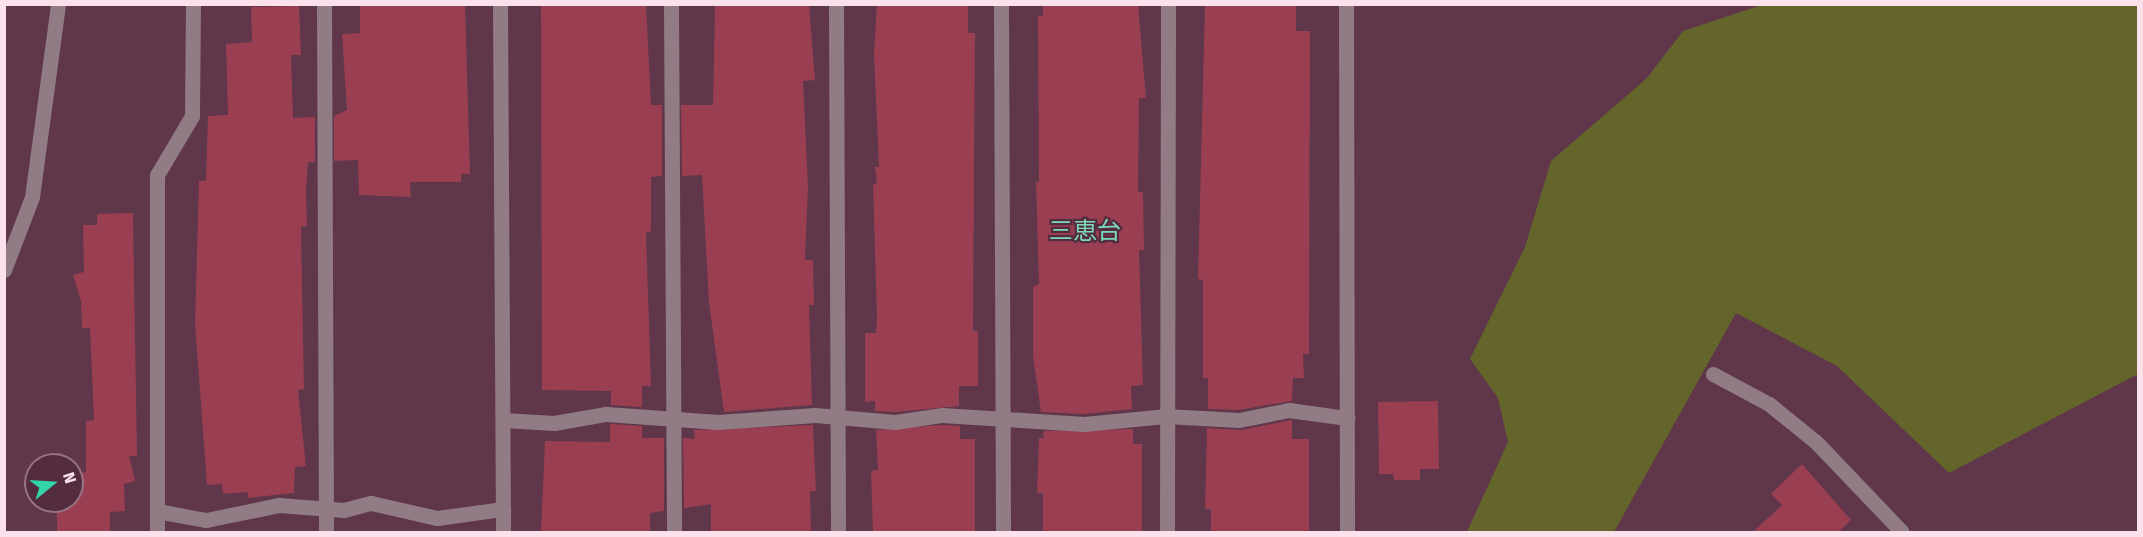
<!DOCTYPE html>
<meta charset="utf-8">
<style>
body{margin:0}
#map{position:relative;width:2143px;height:537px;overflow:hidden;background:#5f364a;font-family:"Fira Sans","Noto Sans JP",sans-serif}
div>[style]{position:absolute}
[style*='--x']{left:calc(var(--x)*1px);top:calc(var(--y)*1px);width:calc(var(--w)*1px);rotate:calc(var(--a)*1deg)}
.green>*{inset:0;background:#64652b}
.building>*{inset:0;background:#9a3f52}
.minor>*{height:15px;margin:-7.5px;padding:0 7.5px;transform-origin:7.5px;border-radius:7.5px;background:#917c85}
span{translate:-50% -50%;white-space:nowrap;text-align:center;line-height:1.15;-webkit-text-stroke:4.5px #542c40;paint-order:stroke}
.quarter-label{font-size:24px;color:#7cd8b8}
.frame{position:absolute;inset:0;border:6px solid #fbe1ec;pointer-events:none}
.north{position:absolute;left:24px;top:453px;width:60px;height:60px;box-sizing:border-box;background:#542c40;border:2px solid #977485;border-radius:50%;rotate:72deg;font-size:16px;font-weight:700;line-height:24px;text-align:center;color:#fbe1ec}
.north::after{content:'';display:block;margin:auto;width:21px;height:27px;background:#33d4a8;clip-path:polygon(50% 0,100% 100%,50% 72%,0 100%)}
</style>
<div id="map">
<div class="green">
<i style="clip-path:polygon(1762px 5px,2138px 5px,2138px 374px,1949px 473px,1837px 366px,1736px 313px,1614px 532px,1467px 532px,1508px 442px,1498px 398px,1470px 359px,1525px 247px,1551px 161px,1647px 78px,1683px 31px)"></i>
</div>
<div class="building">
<i style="clip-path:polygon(360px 4px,465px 4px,470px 174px,461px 174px,461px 182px,410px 182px,411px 197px,359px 195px,358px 160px,334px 161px,334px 116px,347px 110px,342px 34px,360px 33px)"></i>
<i style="clip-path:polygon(541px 4px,646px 4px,651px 105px,662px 105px,662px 176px,651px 177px,651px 231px,646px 233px,651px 386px,642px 386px,642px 407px,611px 405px,611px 391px,542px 390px)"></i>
<i style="clip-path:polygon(715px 4px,809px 4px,815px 80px,803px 81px,808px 187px,805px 260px,813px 260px,814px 305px,809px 305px,812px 405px,724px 412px,709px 303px,702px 175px,682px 176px,681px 105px,713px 105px)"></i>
<i style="clip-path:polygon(877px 4px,968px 4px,968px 33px,975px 33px,973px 331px,978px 331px,978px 386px,959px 386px,959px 406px,895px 412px,875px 411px,875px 401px,865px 402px,865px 333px,876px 333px,877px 317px,873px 184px,877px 183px,875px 167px,879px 167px,874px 53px)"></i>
<i style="clip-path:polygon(1043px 4px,1138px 4px,1146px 98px,1139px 98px,1138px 192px,1143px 192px,1144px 250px,1139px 250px,1143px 385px,1131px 386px,1132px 409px,1084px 414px,1041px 412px,1033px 355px,1033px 287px,1039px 284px,1036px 182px,1039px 182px,1038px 16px,1043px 16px)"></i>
<i style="clip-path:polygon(1205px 4px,1296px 4px,1296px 31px,1310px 31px,1309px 354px,1303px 354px,1304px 378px,1293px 378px,1292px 401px,1238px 410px,1208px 409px,1208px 378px,1203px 378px,1203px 280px,1198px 279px)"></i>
<i style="clip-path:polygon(299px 6px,301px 55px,291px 55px,293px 118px,315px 117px,315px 162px,308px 162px,306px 190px,307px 226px,301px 227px,304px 389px,298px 390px,306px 466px,295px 467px,294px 493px,248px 498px,248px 492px,223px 494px,222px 484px,207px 485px,195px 324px,199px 181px,206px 181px,208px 116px,228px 115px,226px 44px,252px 42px,251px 7px)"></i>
<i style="clip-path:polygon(133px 213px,137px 456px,129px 456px,135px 481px,124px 484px,125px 511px,110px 512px,110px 532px,57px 532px,57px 501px,72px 501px,72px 475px,86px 472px,86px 421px,94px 420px,90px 328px,82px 328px,81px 301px,73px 275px,84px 272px,83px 225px,97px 225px,97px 214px)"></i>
<i style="clip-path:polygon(1438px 401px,1439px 469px,1420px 469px,1420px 480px,1394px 480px,1393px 474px,1379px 474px,1378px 402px)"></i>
<i style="clip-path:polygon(1292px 420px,1292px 439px,1309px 439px,1309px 532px,1211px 532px,1211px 509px,1205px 509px,1207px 428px,1241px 430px)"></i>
<i style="clip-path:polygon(610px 424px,642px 426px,642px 438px,664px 438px,664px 511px,650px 513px,650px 532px,541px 532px,545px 441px,610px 442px)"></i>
<i style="clip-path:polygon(813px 425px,816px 491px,810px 491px,811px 532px,711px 532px,711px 504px,684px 508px,683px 438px,695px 439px,694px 430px)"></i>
<i style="clip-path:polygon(942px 425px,960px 426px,960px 439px,975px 439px,975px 532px,873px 532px,871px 471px,878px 470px,876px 430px)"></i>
<i style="clip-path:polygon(1133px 429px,1133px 444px,1142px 444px,1142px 532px,1043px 532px,1043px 493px,1037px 493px,1039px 438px,1044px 438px,1043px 431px)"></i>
<i style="clip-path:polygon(1802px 464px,1851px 520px,1838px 532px,1753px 532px,1782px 505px,1771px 494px)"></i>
</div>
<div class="minor">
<i style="--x:324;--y:4;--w:528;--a:89.78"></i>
<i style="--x:500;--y:4;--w:528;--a:89.67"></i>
<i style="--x:671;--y:4;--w:528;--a:89.67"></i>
<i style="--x:836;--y:4;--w:528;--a:89.78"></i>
<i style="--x:1001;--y:4;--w:528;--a:89.78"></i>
<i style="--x:1346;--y:4;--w:528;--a:89.89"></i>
<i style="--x:4;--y:270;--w:78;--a:-69"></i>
<i style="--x:32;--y:197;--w:195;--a:-82.3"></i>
<i style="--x:1713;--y:374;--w:64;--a:28.2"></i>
<i style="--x:1769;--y:404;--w:60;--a:39"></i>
<i style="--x:1816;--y:442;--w:124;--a:46.3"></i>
<i style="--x:503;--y:420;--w:51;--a:3.4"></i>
<i style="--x:554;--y:423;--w:53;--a:-9.8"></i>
<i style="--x:606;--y:414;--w:112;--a:4.1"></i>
<i style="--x:718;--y:422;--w:97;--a:-4.1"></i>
<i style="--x:815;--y:415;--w:80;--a:5"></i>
<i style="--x:895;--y:422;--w:48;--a:-8.5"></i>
<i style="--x:942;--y:415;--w:142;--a:3.6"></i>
<i style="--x:1084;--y:424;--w:81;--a:-5.6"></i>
<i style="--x:1165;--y:416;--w:74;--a:3.1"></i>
<i style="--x:1239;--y:420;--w:51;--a:-11.3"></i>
<i style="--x:1289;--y:410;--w:59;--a:7.9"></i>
<i style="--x:157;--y:511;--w:50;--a:10.4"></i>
<i style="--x:206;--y:520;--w:75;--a:-11.6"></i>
<i style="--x:279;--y:505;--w:65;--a:4.4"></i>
<i style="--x:344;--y:510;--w:28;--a:-15"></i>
<i style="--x:371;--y:503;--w:68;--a:12.8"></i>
<i style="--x:437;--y:518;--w:67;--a:-7.8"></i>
<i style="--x:157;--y:532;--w:357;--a:-90"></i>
<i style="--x:157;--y:175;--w:69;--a:-59.3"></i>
<i style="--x:192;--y:116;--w:112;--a:-89.5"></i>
<i style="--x:1167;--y:532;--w:528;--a:-89.89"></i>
</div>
<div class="quarter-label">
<span style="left:1085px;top:232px">三恵台</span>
</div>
<div class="frame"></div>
<div class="north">N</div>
</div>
